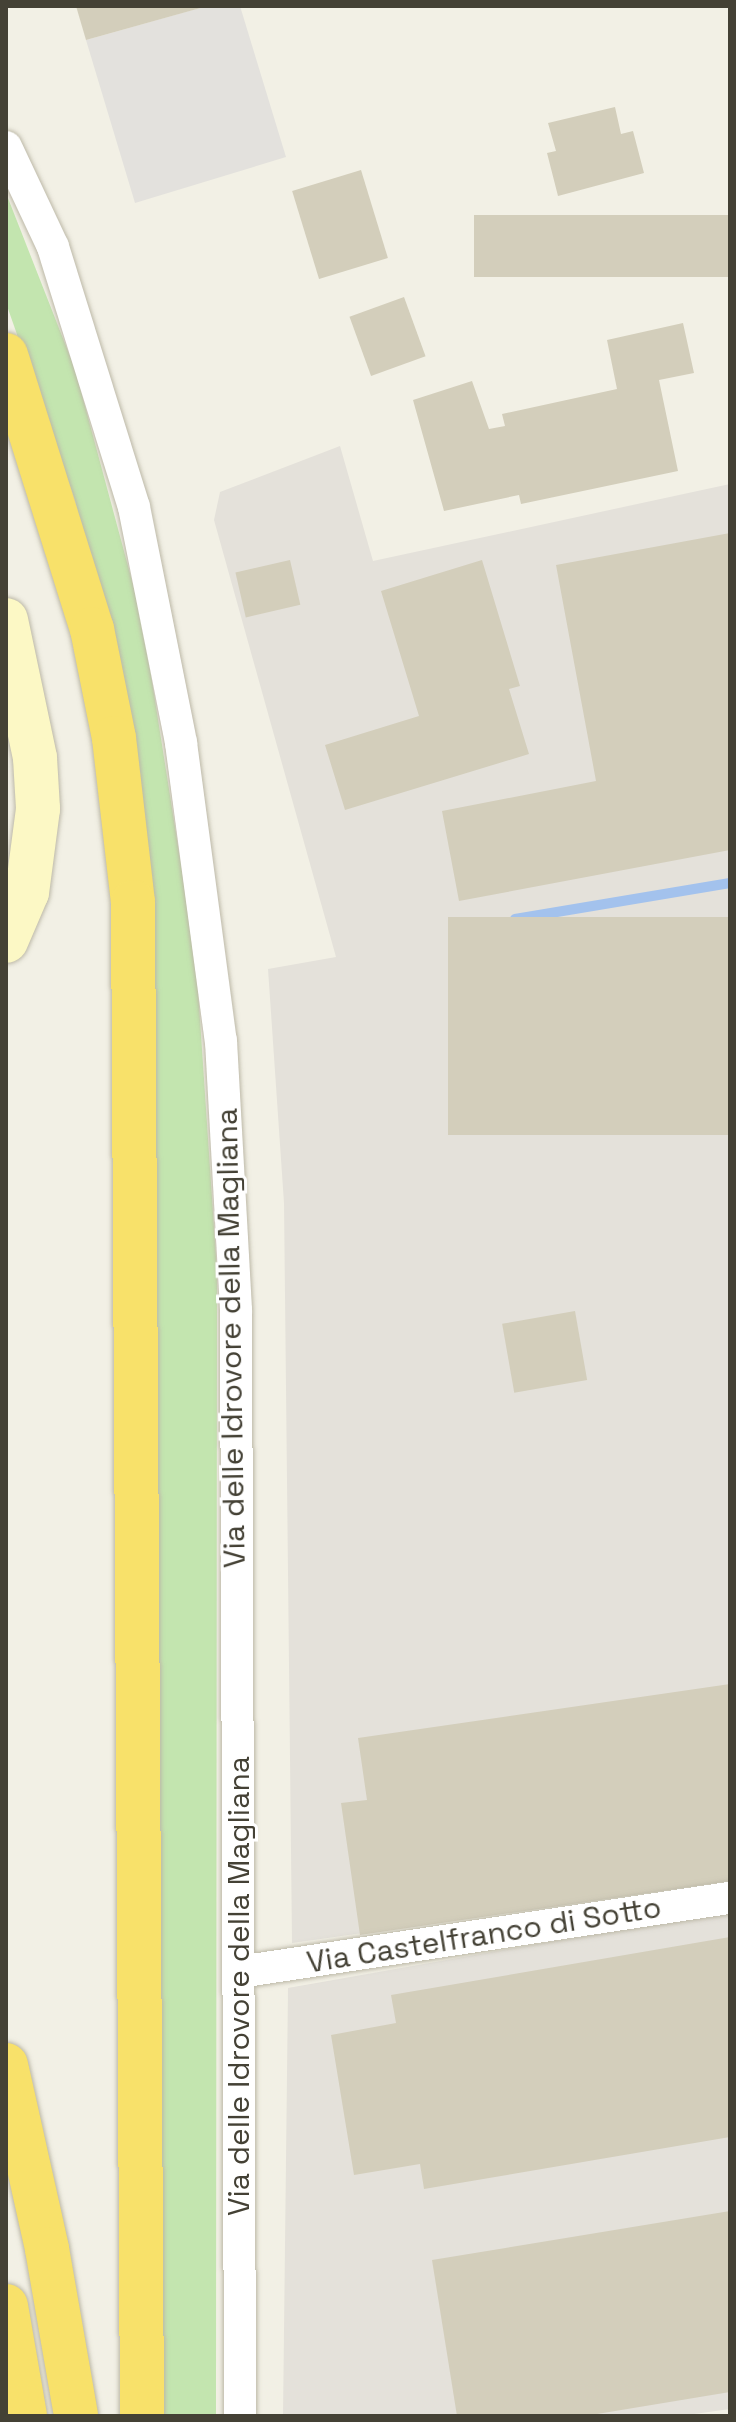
<!DOCTYPE html>
<style>
body{margin:0}
#map{position:relative;width:736px;height:2422px;overflow:hidden;background:#f2f0e5;font-family:"Space Grotesk",sans-serif}
div>[style]{position:absolute}
[style*='--x']{left:calc(var(--x)*1px);top:calc(var(--y)*1px);width:calc(var(--w)*1px);rotate:calc(var(--a)*1deg)}
.industrial>*{inset:0;background:#e4e1da}
.green>*{inset:0;background:#c3e5af}
.parking>*{inset:0;background:#e3e1dd}
.stream>*{height:10px;margin:-5px;padding:0 5px;transform-origin:5px;border-radius:5px;background:#a3c2ed}
.building>*{inset:0;background:#d3cebb;transform-origin:0 0}
.roads{filter:drop-shadow(0 0 2px #bdb9a8) drop-shadow(0 0 2px #bdb9a8)}
.street>*{height:32px;margin:-16px;padding:0 16px;transform-origin:16px;border-radius:16px;background:#fff}
.secondary>*{height:44px;margin:-22px;padding:0 22px;transform-origin:22px;border-radius:22px;background:#fcf8c5}
.highway>*{height:44px;margin:-22px;padding:0 22px;transform-origin:22px;border-radius:22px;background:#f8e16a}
span{translate:-50% -50%;white-space:nowrap;text-align:center;line-height:1.15;-webkit-text-stroke:6px #fff;paint-order:stroke}
.street-label{font-size:30px;color:#444135}
.frame{position:absolute;inset:0;border:8px solid #444135;pointer-events:none}
</style>
<div id="map">
<div class="industrial">
<i style="clip-path:polygon(340px 446px,373px 561px,730px 484px,730px 1881px,292px 1943px,284px 1203px,268px 969px,336px 957px,214px 520px,220px 492px)"></i>
<i style="clip-path:polygon(730px 1910px,730px 2409px,680px 2416px,283px 2416px,288px 1988px)"></i>
</div>
<div class="green">
<i style="clip-path:polygon(6px 193px,75px 369px,142px 618px,196px 960px,217px 1272px,216px 2416px,160px 2416px,110px 640px,75px 500px,6px 303px)"></i>
</div>
<div class="parking">
<i style="clip-path:polygon(207px 6px,240px 6px,286px 157px,135px 203px,86px 40px)"></i>
</div>
<div class="stream">
<i style="--x:515;--y:919;--w:218;--a:-9.5"></i>
</div>
<div class="building">
<i style="clip-path:polygon(76px 6px,203px 6px,204px 7px,86px 40px)"></i>
<i style="clip-path:polygon(615px 107px,621px 134px,633px 131px,644px 173px,558px 196px,547px 153px,556px 151px,548px 123px)"></i>
<i style="left:361px;top:170px;width:92px;height:72px;rotate:73deg"></i>
<i style="left:730px;top:215px;width:62px;height:256px;rotate:90deg"></i>
<i style="left:404px;top:297px;width:63px;height:58px;rotate:70deg"></i>
<i style="clip-path:polygon(683px 323px,694px 373px,659px 380px,678px 471px,521px 504px,519px 495px,444px 511px,413px 400px,472px 381px,489px 429px,505px 426px,502px 414px,617px 389px,607px 340px)"></i>
<i style="clip-path:polygon(730px 533px,730px 850px,459px 901px,442px 811px,596px 781px,556px 565px)"></i>
<i style="left:290px;top:560px;width:46px;height:56px;rotate:77deg"></i>
<i style="clip-path:polygon(482px 560px,520px 686px,509px 689px,529px 754px,345px 810px,325px 745px,419px 716px,381px 591px)"></i>
<i style="left:730px;top:917px;width:218px;height:282px;rotate:90deg"></i>
<i style="left:575px;top:1311px;width:70px;height:74px;rotate:80deg"></i>
<i style="clip-path:polygon(730px 1684px,730px 1881px,360px 1935px,341px 1803px,367px 1800px,358px 1738px)"></i>
<i style="clip-path:polygon(730px 1937px,730px 2137px,424px 2189px,420px 2164px,354px 2175px,331px 2035px,396px 2023px,391px 1995px)"></i>
<i style="clip-path:polygon(730px 2211px,730px 2392px,585px 2416px,457px 2416px,432px 2260px)"></i>
</div>
<div class="roads">
<div class="street">
<i style="--x:6;--y:147;--w:110;--a:64.8"></i>
<i style="--x:53;--y:247;--w:272;--a:72.7"></i>
<i style="--x:134;--y:507;--w:241;--a:78.7"></i>
<i style="--x:181;--y:743;--w:301;--a:82.4"></i>
<i style="--x:221;--y:1041;--w:269;--a:86.8"></i>
<i style="--x:236;--y:1310;--w:1106;--a:89.79"></i>
<i style="--x:239;--y:1972;--w:497;--a:-8.6"></i>
</div>
<div class="secondary">
<i style="--x:6;--y:620;--w:141;--a:78.1"></i>
<i style="--x:35;--y:758;--w:51;--a:86.6"></i>
<i style="--x:38;--y:809;--w:84;--a:97.5"></i>
<i style="--x:27;--y:892;--w:53;--a:113.2"></i>
</div>
<div class="highway">
<i style="--x:6;--y:355;--w:287;--a:72.6"></i>
<i style="--x:92;--y:629;--w:111;--a:78.6"></i>
<i style="--x:114;--y:738;--w:165;--a:83.4"></i>
<i style="--x:133;--y:902;--w:1514;--a:89.66"></i>
<i style="--x:6;--y:2065;--w:189;--a:77.4"></i>
<i style="--x:47;--y:2249;--w:169;--a:80.1"></i>
<i style="--x:6;--y:2306;--w:112;--a:80.2"></i>
</div>
</div>
<div class="street-label">
<span style="left:231px;top:1338px;rotate:-91deg">Via delle Idrovore della Magliana</span>
<span style="left:484px;top:1935px;rotate:-9deg">Via Castelfranco di Sotto</span>
<span style="left:239px;top:1986px;rotate:-90deg">Via delle Idrovore della Magliana</span>
</div>
<div class="frame"></div>
</div>
